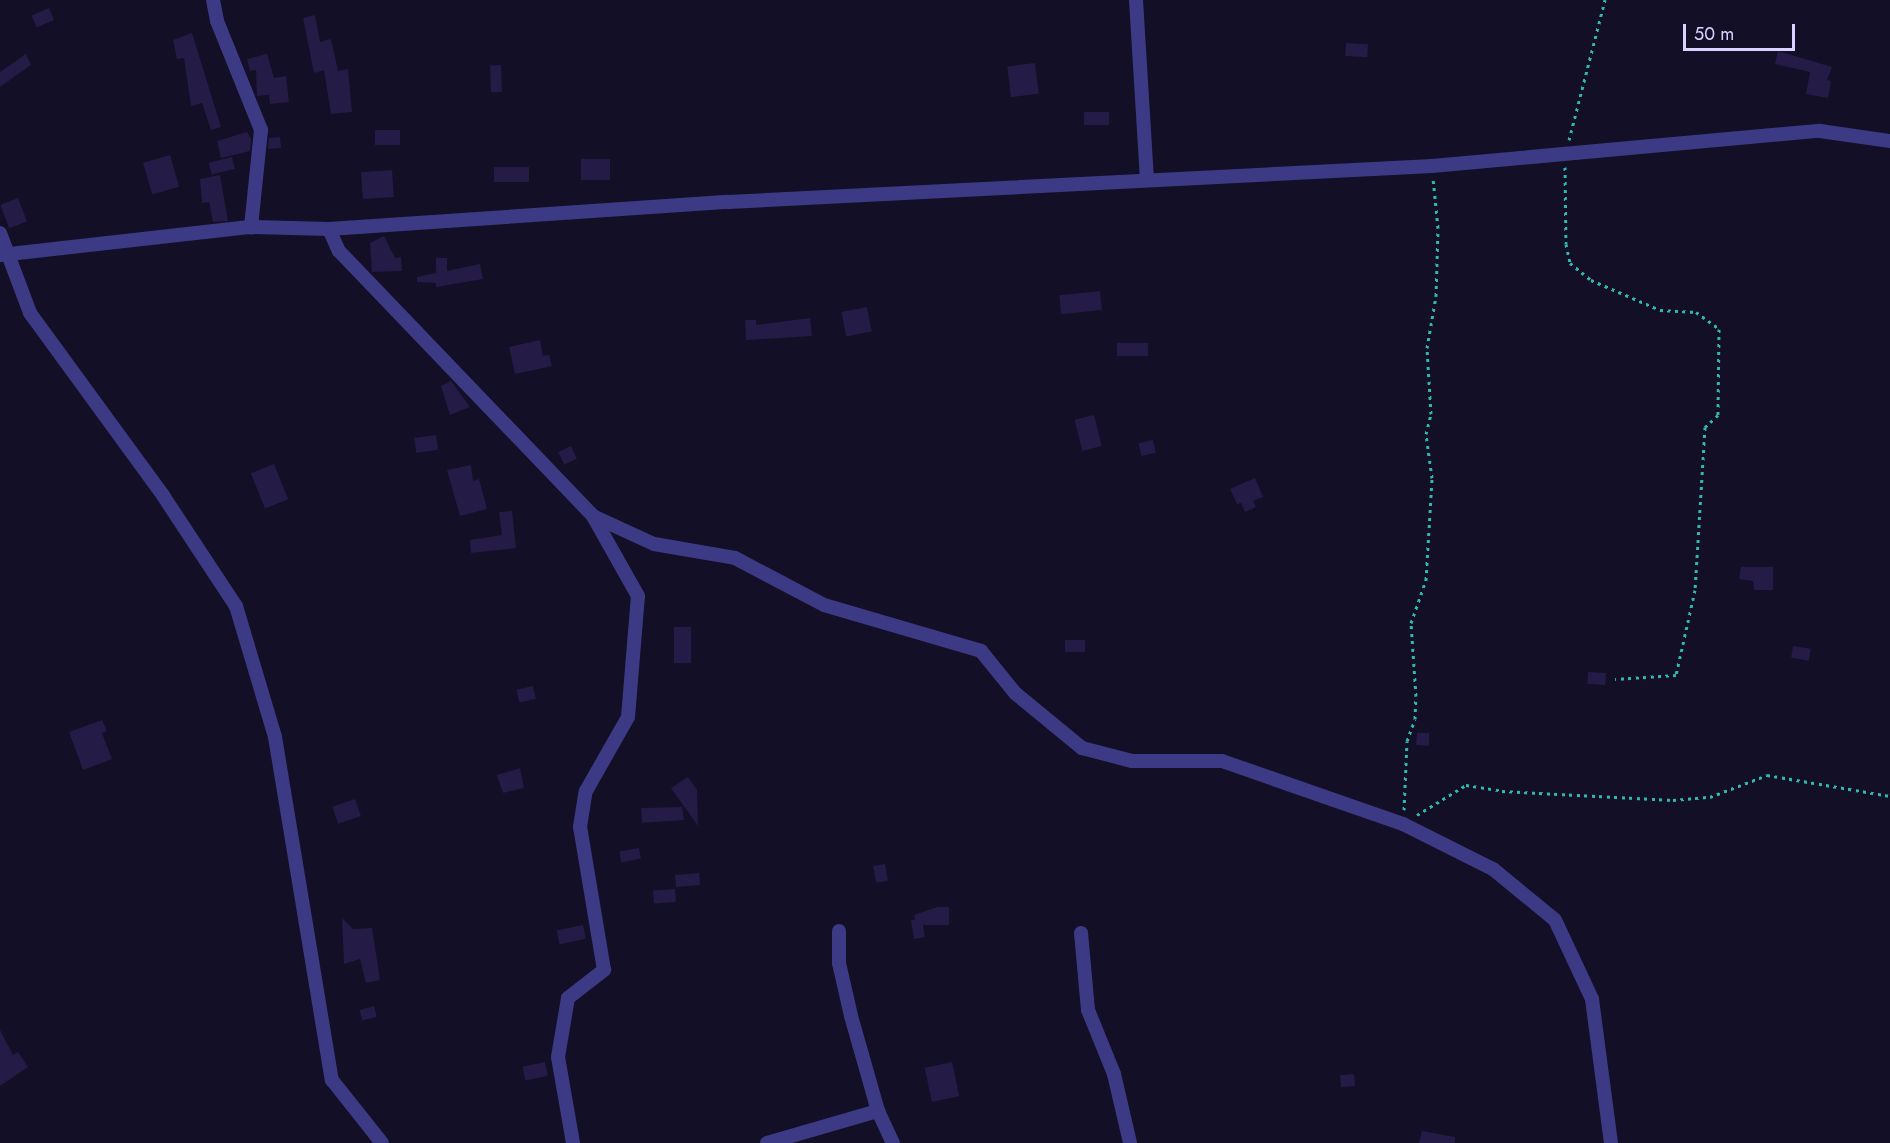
<!DOCTYPE html>
<style>
body{margin:0}
#map{position:relative;width:1890px;height:1143px;overflow:hidden;background:#130f26;font-family:Jost,sans-serif}
div>[style]{position:absolute}
[style*='--x']{left:calc(var(--x)*1px);top:calc(var(--y)*1px);width:calc(var(--w)*1px);rotate:calc(var(--a)*1deg)}
.building>*{inset:0;background:#241b47;transform-origin:0 0}
.path>*{height:3px;margin-top:-1.5px;transform-origin:0;background:repeating-linear-gradient(90deg,#2fb8b0 0 3px,transparent 0 7.5px)}
.minor>*{height:14px;margin:-7px;padding:0 7px;transform-origin:7px;border-radius:7px;background:#3d3a85}
span{translate:-50% -50%;white-space:nowrap;text-align:center;line-height:1.15;-webkit-text-stroke:4.5px #130f26;paint-order:stroke}
.scale{position:absolute;left:1683px;top:24px;width:112px;height:27px;box-sizing:border-box;border:3px solid #d9d4ff;border-top:0;padding-left:8px;font-size:18px;line-height:21px;white-space:nowrap;color:#d9d4ff;-webkit-text-stroke:4px #130f26;paint-order:stroke}
</style>
<div id="map">
<div class="building">
<i style="left:49px;top:8px;width:13px;height:19px;rotate:67deg"></i>
<i style="clip-path:polygon(315px 15px,320px 42px,331px 39px,338px 71px,348px 69px,352px 112px,331px 114px,324px 70px,314px 73px,303px 18px)"></i>
<i style="clip-path:polygon(192px 33px,221px 127px,211px 130px,202px 103px,191px 106px,184px 58px,177px 59px,173px 40px)"></i>
<i style="left:1346px;top:43px;width:22px;height:13px;rotate:3deg"></i>
<i style="clip-path:polygon(1778px 51px,1832px 67px,1827px 80px,1831px 81px,1828px 98px,1806px 94px,1810px 72px,1775px 64px)"></i>
<i style="clip-path:polygon(26px 54px,31px 65px,0 87px,0 72px)"></i>
<i style="clip-path:polygon(267px 54px,274px 78px,286px 76px,289px 102px,270px 104px,269px 95px,257px 96px,256px 70px,250px 71px,247px 59px)"></i>
<i style="left:1035px;top:63px;width:31px;height:28px;rotate:83deg"></i>
<i style="left:501px;top:65px;width:27px;height:11px;rotate:88deg"></i>
<i style="left:1109px;top:112px;width:13px;height:25px;rotate:90deg"></i>
<i style="left:400px;top:130px;width:15px;height:25px;rotate:90deg"></i>
<i style="clip-path:polygon(247px 132px,251px 139px,250px 151px,221px 158px,217px 141px)"></i>
<i style="clip-path:polygon(280px 137px,281px 148px,268px 149px,269px 138px)"></i>
<i style="left:170px;top:155px;width:33px;height:28px;rotate:74deg"></i>
<i style="left:232px;top:157px;width:12px;height:24px;rotate:76deg"></i>
<i style="left:610px;top:159px;width:21px;height:29px;rotate:90deg"></i>
<i style="left:494px;top:167px;width:35px;height:15px"></i>
<i style="left:392px;top:170px;width:27px;height:31px;rotate:86deg"></i>
<i style="clip-path:polygon(220px 175px,228px 221px,213px 222px,209px 202px,202px 203px,200px 179px)"></i>
<i style="left:18px;top:198px;width:25px;height:19px;rotate:69deg"></i>
<i style="clip-path:polygon(384px 236px,395px 258px,401px 257px,402px 271px,372px 272px,370px 243px)"></i>
<i style="clip-path:polygon(436px 258px,447px 258px,447px 271px,480px 264px,483px 279px,436px 287px,436px 283px,417px 282px,417px 277px,436px 273px)"></i>
<i style="left:1100px;top:291px;width:19px;height:41px;rotate:84deg"></i>
<i style="left:867px;top:307px;width:25px;height:26px;rotate:79deg"></i>
<i style="clip-path:polygon(810px 318px,812px 336px,746px 340px,745px 320px,756px 320px,756px 325px)"></i>
<i style="clip-path:polygon(540px 340px,543px 356px,549px 355px,552px 366px,515px 374px,509px 347px)"></i>
<i style="left:1148px;top:343px;width:13px;height:31px;rotate:90deg"></i>
<i style="clip-path:polygon(451px 381px,470px 407px,450px 415px,441px 386px)"></i>
<i style="left:1094px;top:415px;width:32px;height:20px;rotate:76deg"></i>
<i style="left:436px;top:435px;width:15px;height:22px;rotate:82deg"></i>
<i style="left:1153px;top:440px;width:13px;height:15px;rotate:77deg"></i>
<i style="left:571px;top:446px;width:14px;height:14px;rotate:65deg"></i>
<i style="left:274px;top:464px;width:38px;height:25px;rotate:68deg"></i>
<i style="clip-path:polygon(471px 465px,473px 481px,479px 479px,487px 509px,460px 516px,447px 470px)"></i>
<i style="clip-path:polygon(1255px 478px,1263px 497px,1253px 501px,1256px 507px,1245px 512px,1241px 503px,1237px 504px,1230px 489px)"></i>
<i style="clip-path:polygon(512px 511px,516px 548px,471px 553px,470px 540px,502px 535px,499px 512px)"></i>
<i style="clip-path:polygon(1741px 567px,1773px 567px,1773px 590px,1754px 590px,1753px 581px,1739px 579px)"></i>
<i style="left:674px;top:627px;width:17px;height:36px"></i>
<i style="left:1065px;top:640px;width:20px;height:12px"></i>
<i style="left:1793px;top:646px;width:18px;height:12px;rotate:9deg"></i>
<i style="left:1588px;top:672px;width:18px;height:12px;rotate:3deg"></i>
<i style="left:533px;top:686px;width:13px;height:17px;rotate:77deg"></i>
<i style="clip-path:polygon(102px 720px,107px 731px,102px 733px,112px 759px,83px 770px,69px 732px)"></i>
<i style="clip-path:polygon(1417px 733px,1429px 733px,1429px 746px,1416px 745px)"></i>
<i style="clip-path:polygon(520px 768px,524px 788px,503px 793px,497px 775px)"></i>
<i style="clip-path:polygon(688px 777px,697px 790px,698px 826px,671px 788px)"></i>
<i style="left:355px;top:799px;width:18px;height:24px;rotate:71deg"></i>
<i style="clip-path:polygon(682px 807px,684px 820px,642px 823px,641px 808px)"></i>
<i style="left:639px;top:848px;width:11px;height:20px;rotate:80deg"></i>
<i style="left:885px;top:864px;width:17px;height:12px;rotate:80deg"></i>
<i style="left:699px;top:873px;width:12px;height:24px;rotate:85deg"></i>
<i style="left:675px;top:889px;width:13px;height:22px;rotate:86deg"></i>
<i style="clip-path:polygon(937px 907px,949px 907px,949px 925px,923px 925px,925px 937px,914px 939px,911px 920px,915px 920px,914px 915px)"></i>
<i style="clip-path:polygon(342px 918px,353px 929px,372px 928px,380px 980px,366px 983px,360px 959px,344px 964px)"></i>
<i style="left:583px;top:925px;width:14px;height:27px;rotate:78deg"></i>
<i style="left:374px;top:1006px;width:11px;height:15px;rotate:75deg"></i>
<i style="clip-path:polygon(0 1030px,13px 1055px,18px 1052px,28px 1067px,0 1086px)"></i>
<i style="left:545px;top:1062px;width:14px;height:23px;rotate:78deg"></i>
<i style="left:952px;top:1062px;width:35px;height:28px;rotate:78deg"></i>
<i style="left:1354px;top:1074px;width:12px;height:14px;rotate:85deg"></i>
<i style="clip-path:polygon(1422px 1131px,1455px 1137px,1455px 1143px,1419px 1143px)"></i>
</div>
<div class="path">
<i style="--x:1569;--y:140;--w:145;--a:-75.6"></i>
<i style="--x:1565;--y:167;--w:77;--a:89.3"></i>
<i style="--x:1566;--y:244;--w:19;--a:78"></i>
<i style="--x:1570;--y:263;--w:27;--a:39"></i>
<i style="--x:1591;--y:280;--w:75;--a:23.5"></i>
<i style="--x:1660;--y:310;--w:36;--a:3"></i>
<i style="--x:1696;--y:312;--w:29;--a:36"></i>
<i style="--x:1719;--y:329;--w:86;--a:90.7"></i>
<i style="--x:1718;--y:415;--w:18;--a:137"></i>
<i style="--x:1705;--y:427;--w:163;--a:93.5"></i>
<i style="--x:1695;--y:590;--w:87;--a:102.6"></i>
<i style="--x:1676;--y:675;--w:61;--a:176.2"></i>
<i style="--x:1404;--y:810;--w:69;--a:-87.5"></i>
<i style="--x:1407;--y:741;--w:23;--a:-70"></i>
<i style="--x:1415;--y:719;--w:23;--a:-88"></i>
<i style="--x:1416;--y:696;--w:73;--a:-93.9"></i>
<i style="--x:1411;--y:623;--w:46;--a:-70.8"></i>
<i style="--x:1426;--y:580;--w:102;--a:-86.6"></i>
<i style="--x:1432;--y:478;--w:44;--a:-97.8"></i>
<i style="--x:1426;--y:434;--w:21;--a:-76"></i>
<i style="--x:1431;--y:414;--w:66;--a:-93.5"></i>
<i style="--x:1427;--y:348;--w:53;--a:-80.2"></i>
<i style="--x:1436;--y:296;--w:68;--a:-88.3"></i>
<i style="--x:1438;--y:228;--w:50;--a:-95.7"></i>
<i style="--x:1417;--y:815;--w:57;--a:-31.5"></i>
<i style="--x:1466;--y:785;--w:36;--a:9"></i>
<i style="--x:1502;--y:791;--w:171;--a:3"></i>
<i style="--x:1673;--y:800;--w:37;--a:-5"></i>
<i style="--x:1710;--y:797;--w:61;--a:-21.1"></i>
<i style="--x:1767;--y:775;--w:125;--a:9.7"></i>
</div>
<div class="minor">
<i style="--x:213;--y:0;--w:21;--a:79"></i>
<i style="--x:217;--y:21;--w:118;--a:68"></i>
<i style="--x:261;--y:130;--w:98;--a:95.9"></i>
<i style="--x:1136;--y:0;--w:179;--a:86.5"></i>
<i style="--x:329;--y:229;--w:24;--a:66"></i>
<i style="--x:339;--y:251;--w:367;--a:46.2"></i>
<i style="--x:593;--y:516;--w:67;--a:24.7"></i>
<i style="--x:654;--y:544;--w:82;--a:9.8"></i>
<i style="--x:735;--y:558;--w:101;--a:27.8"></i>
<i style="--x:824;--y:605;--w:164;--a:16.3"></i>
<i style="--x:981;--y:651;--w:54;--a:51"></i>
<i style="--x:1015;--y:693;--w:87;--a:39.4"></i>
<i style="--x:1082;--y:748;--w:52;--a:14.6"></i>
<i style="--x:1132;--y:761;--w:90;--a:0"></i>
<i style="--x:1222;--y:761;--w:192;--a:19.2"></i>
<i style="--x:1403;--y:824;--w:101;--a:26.6"></i>
<i style="--x:1493;--y:869;--w:80;--a:39.4"></i>
<i style="--x:1555;--y:920;--w:87;--a:64.9"></i>
<i style="--x:1592;--y:999;--w:145;--a:82.5"></i>
<i style="--x:0;--y:233;--w:85;--a:69.4"></i>
<i style="--x:30;--y:313;--w:228;--a:53.9"></i>
<i style="--x:164;--y:497;--w:131;--a:56.6"></i>
<i style="--x:236;--y:606;--w:137;--a:73.4"></i>
<i style="--x:275;--y:737;--w:348;--a:80.6"></i>
<i style="--x:332;--y:1080;--w:80;--a:51.6"></i>
<i style="--x:0;--y:255;--w:253;--a:-6.4"></i>
<i style="--x:251;--y:227;--w:78;--a:1.5"></i>
<i style="--x:329;--y:229;--w:400;--a:-3.9"></i>
<i style="--x:728;--y:202;--w:705;--a:-2.93"></i>
<i style="--x:1432;--y:166;--w:390;--a:-5.2"></i>
<i style="--x:1820;--y:131;--w:71;--a:8.1"></i>
<i style="--x:839;--y:931;--w:32;--a:90"></i>
<i style="--x:839;--y:963;--w:54;--a:77.2"></i>
<i style="--x:851;--y:1016;--w:99;--a:74.1"></i>
<i style="--x:878;--y:1111;--w:35;--a:65"></i>
<i style="--x:1081;--y:933;--w:77;--a:84.8"></i>
<i style="--x:1088;--y:1010;--w:69;--a:67.9"></i>
<i style="--x:1114;--y:1074;--w:71;--a:76.9"></i>
<i style="--x:573;--y:1143;--w:87;--a:-99.9"></i>
<i style="--x:558;--y:1057;--w:60;--a:-80.4"></i>
<i style="--x:568;--y:998;--w:46;--a:-37.9"></i>
<i style="--x:604;--y:970;--w:145;--a:-99.5"></i>
<i style="--x:580;--y:827;--w:36;--a:-81"></i>
<i style="--x:586;--y:791;--w:85;--a:-60.4"></i>
<i style="--x:628;--y:717;--w:121;--a:-85.3"></i>
<i style="--x:638;--y:596;--w:92;--a:-119.4"></i>
<i style="--x:767;--y:1143;--w:116;--a:-16.1"></i>
</div>
<div class="scale">50 m</div>
</div>
